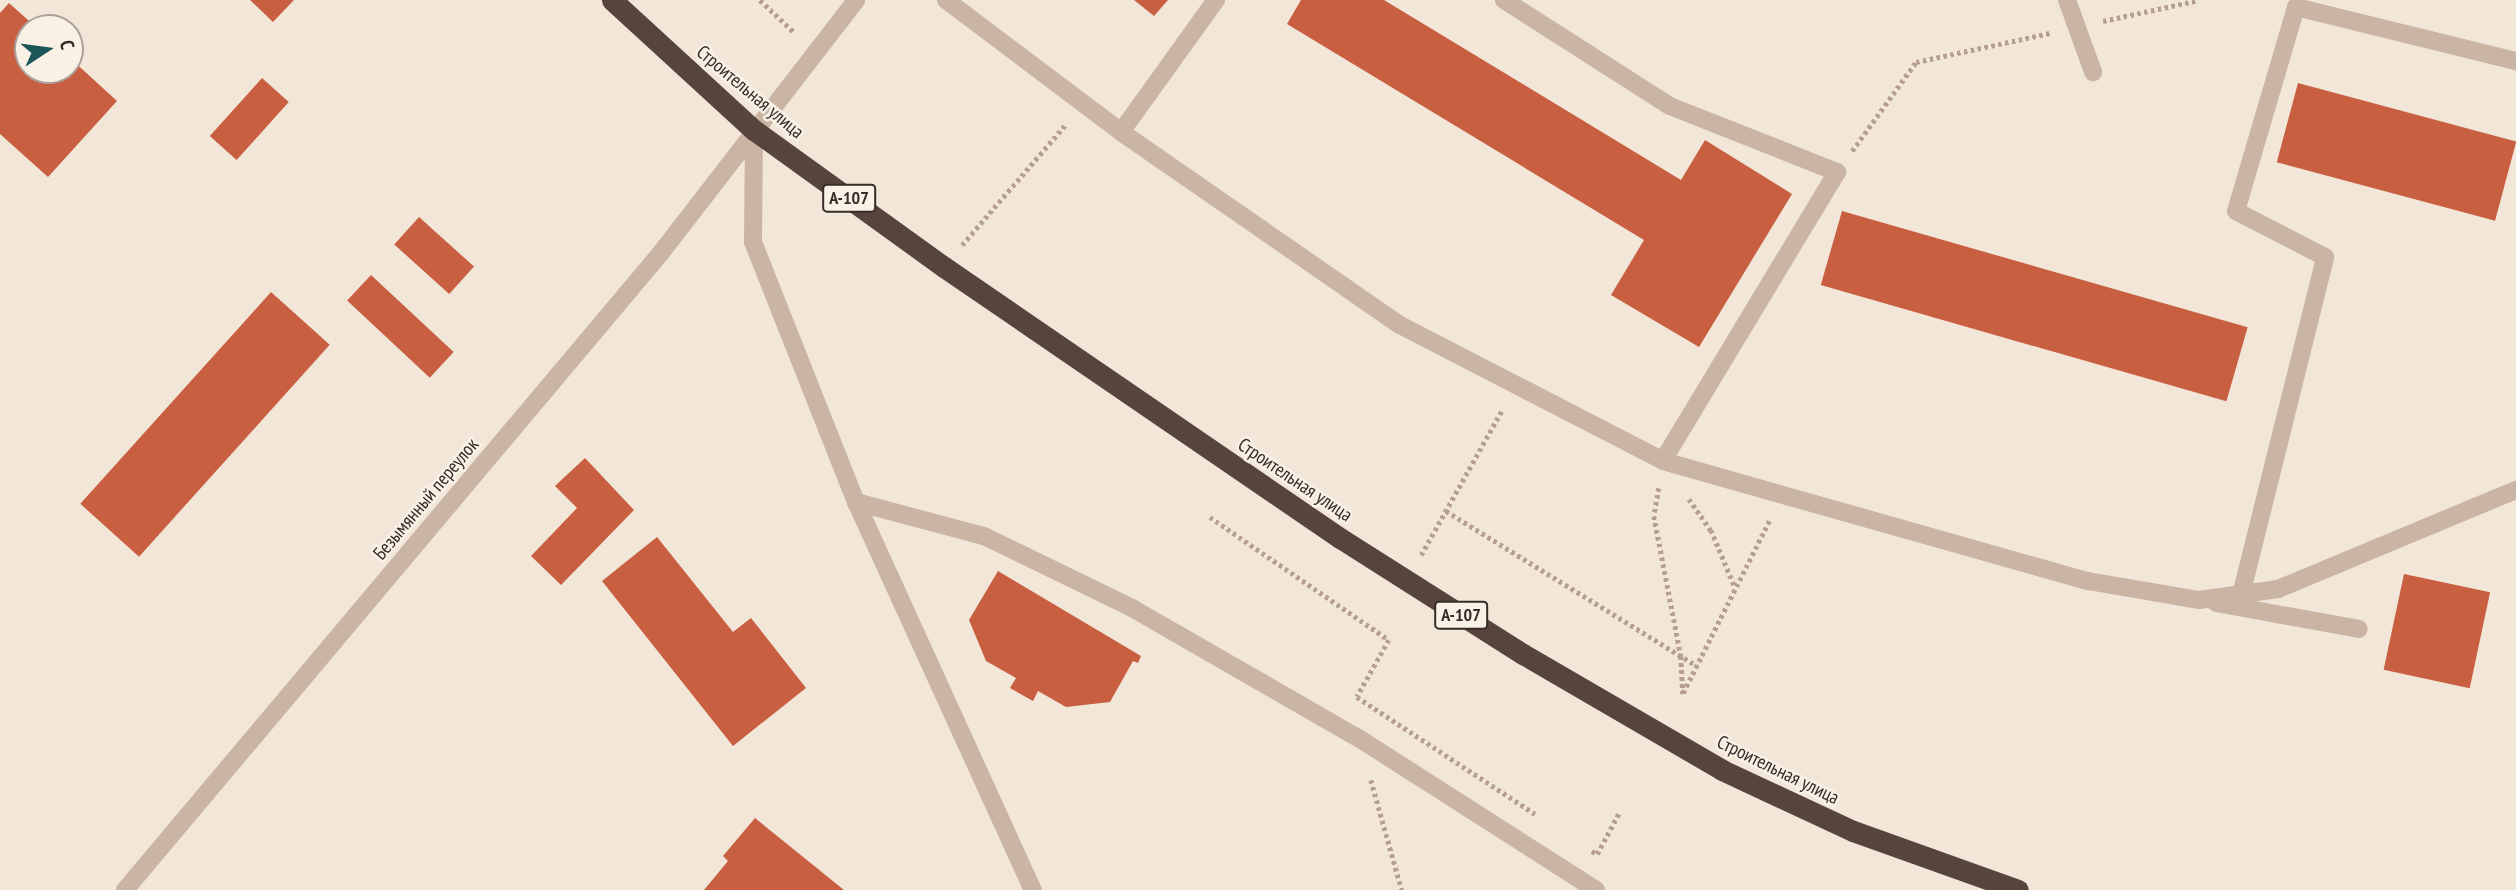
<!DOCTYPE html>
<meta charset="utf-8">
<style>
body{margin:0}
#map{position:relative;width:2516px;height:890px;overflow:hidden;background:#f2e6d9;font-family:"PT Sans Narrow",sans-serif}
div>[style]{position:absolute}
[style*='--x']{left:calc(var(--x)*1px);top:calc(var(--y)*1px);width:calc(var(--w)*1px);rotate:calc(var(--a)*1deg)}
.building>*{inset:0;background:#c85f41;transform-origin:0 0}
.path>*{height:4.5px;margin-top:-2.25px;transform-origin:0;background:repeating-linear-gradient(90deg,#b69f8f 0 3.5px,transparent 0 7px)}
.minor>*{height:18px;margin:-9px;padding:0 9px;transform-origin:9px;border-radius:9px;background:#cab5a5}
.highway>*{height:21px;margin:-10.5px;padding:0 10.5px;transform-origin:10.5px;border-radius:10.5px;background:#57453d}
span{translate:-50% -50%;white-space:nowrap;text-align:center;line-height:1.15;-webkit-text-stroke:5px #f9f0e6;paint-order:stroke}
.shield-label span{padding:2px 5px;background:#f9f0e6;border:2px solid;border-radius:5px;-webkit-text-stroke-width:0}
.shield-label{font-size:18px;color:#352b27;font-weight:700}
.street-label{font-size:19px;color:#352b27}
.north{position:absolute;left:14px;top:14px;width:70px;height:70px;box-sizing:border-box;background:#f9f0e6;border:2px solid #aba19a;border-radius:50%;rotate:77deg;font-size:19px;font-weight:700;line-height:28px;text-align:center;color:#352b27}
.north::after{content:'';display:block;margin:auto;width:24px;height:32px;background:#1c5557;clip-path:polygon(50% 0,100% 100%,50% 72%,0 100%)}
</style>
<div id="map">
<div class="building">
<i style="clip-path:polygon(250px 0,294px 0,273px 22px)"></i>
<i style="clip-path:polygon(1134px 0,1168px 0,1154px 16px)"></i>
<i style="clip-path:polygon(1301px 0,1384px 0,1681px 180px,1705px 140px,1792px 194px,1699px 347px,1611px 295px,1644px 240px,1287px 24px)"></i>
<i style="clip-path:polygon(9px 3px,37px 28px,28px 28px,28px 70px,70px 70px,70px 58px,117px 101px,48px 177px,0 134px,0 13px)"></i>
<i style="left:262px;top:78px;width:36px;height:78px;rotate:42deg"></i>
<i style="left:2298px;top:83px;width:226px;height:82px;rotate:15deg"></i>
<i style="left:1842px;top:211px;width:422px;height:77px;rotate:16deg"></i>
<i style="left:419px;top:217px;width:74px;height:37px;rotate:42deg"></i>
<i style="left:371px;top:275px;width:113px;height:35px;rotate:43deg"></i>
<i style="left:271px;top:292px;width:79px;height:285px;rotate:42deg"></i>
<i style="clip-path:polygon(585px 458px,634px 510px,561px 585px,531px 556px,577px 508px,555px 486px)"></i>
<i style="clip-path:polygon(657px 537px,733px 632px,751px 618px,806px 688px,733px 746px,602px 581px)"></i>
<i style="clip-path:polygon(998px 571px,1141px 656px,1138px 663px,1133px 661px,1110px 702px,1066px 707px,1038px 691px,1033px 701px,1010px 688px,1016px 678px,986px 661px,969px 620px)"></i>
<i style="left:2404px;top:574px;width:88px;height:98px;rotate:12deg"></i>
<i style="clip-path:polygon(755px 818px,844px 890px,704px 890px,728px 861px,723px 856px)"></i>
</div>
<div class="path">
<i style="--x:760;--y:0;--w:48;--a:43.3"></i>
<i style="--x:2103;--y:21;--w:98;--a:-12.3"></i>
<i style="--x:1852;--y:151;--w:110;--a:-54.3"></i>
<i style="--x:1916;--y:62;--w:137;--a:-12.2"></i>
<i style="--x:962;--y:245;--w:160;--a:-49.3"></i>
<i style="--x:1659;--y:488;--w:28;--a:100"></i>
<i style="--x:1654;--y:516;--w:143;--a:79.1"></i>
<i style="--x:1681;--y:656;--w:38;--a:87"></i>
<i style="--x:1689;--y:499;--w:38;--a:55"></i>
<i style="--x:1711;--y:530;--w:62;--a:67.2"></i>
<i style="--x:1446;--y:511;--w:295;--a:31.7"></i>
<i style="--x:1210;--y:517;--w:217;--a:34.5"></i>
<i style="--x:1389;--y:640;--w:65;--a:119.3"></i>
<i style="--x:1357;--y:697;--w:213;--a:33.3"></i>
<i style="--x:1421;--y:555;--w:166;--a:-60.8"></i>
<i style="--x:1683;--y:693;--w:195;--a:-63.4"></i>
<i style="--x:1371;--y:780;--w:114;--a:74.3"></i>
<i style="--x:1592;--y:851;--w:6;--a:31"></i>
<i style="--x:1597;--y:854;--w:47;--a:-61.8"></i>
</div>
<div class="minor">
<i style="--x:946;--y:0;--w:219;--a:37"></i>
<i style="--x:1121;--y:132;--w:339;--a:34.7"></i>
<i style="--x:1400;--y:325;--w:296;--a:27.3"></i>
<i style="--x:1663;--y:461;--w:442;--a:15.8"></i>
<i style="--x:2088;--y:581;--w:113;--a:9.7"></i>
<i style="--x:2199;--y:600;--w:80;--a:-7.9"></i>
<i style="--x:2278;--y:589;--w:258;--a:-22.6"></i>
<i style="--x:1504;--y:0;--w:197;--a:32.6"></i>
<i style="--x:1670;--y:106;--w:180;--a:21.6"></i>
<i style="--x:1837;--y:172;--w:337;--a:121.1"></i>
<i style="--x:2067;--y:0;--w:77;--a:70.1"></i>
<i style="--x:754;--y:130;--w:112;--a:90.5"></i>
<i style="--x:753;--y:242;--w:280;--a:68.4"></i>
<i style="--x:856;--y:502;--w:426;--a:65.5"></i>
<i style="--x:1121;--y:132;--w:163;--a:-54.3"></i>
<i style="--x:856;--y:502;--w:132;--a:14.9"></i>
<i style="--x:984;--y:536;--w:165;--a:25.9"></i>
<i style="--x:1132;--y:608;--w:263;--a:29.9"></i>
<i style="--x:1360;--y:739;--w:280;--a:32.6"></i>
<i style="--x:2241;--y:595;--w:348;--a:-76"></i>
<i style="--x:2325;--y:257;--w:100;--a:-152.7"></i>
<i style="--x:2236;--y:211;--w:213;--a:-73.6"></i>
<i style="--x:2296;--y:7;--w:227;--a:13.8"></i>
<i style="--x:2216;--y:603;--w:145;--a:10.3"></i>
<i style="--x:125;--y:890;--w:831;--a:-49.93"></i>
<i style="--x:660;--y:254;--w:321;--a:-52.3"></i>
</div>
<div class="highway">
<i style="--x:612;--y:0;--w:193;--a:42.5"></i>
<i style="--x:754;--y:130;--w:234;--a:35.8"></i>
<i style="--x:944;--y:267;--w:480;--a:34.4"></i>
<i style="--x:1340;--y:538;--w:217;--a:32.4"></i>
<i style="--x:1523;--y:654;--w:230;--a:30.2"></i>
<i style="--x:1722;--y:770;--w:145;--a:25"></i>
<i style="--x:1853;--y:831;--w:175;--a:19.7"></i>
</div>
<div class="shield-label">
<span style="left:849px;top:198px">А-107</span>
<span style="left:1461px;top:615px">А-107</span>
</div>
<div class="street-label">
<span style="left:750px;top:92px;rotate:40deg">Строительная улица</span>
<span style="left:1295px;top:480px;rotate:34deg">Строительная улица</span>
<span style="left:426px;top:499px;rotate:-50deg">Безымянный переулок</span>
<span style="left:1778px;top:770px;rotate:26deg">Строительная улица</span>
</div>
<div class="north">С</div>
</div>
